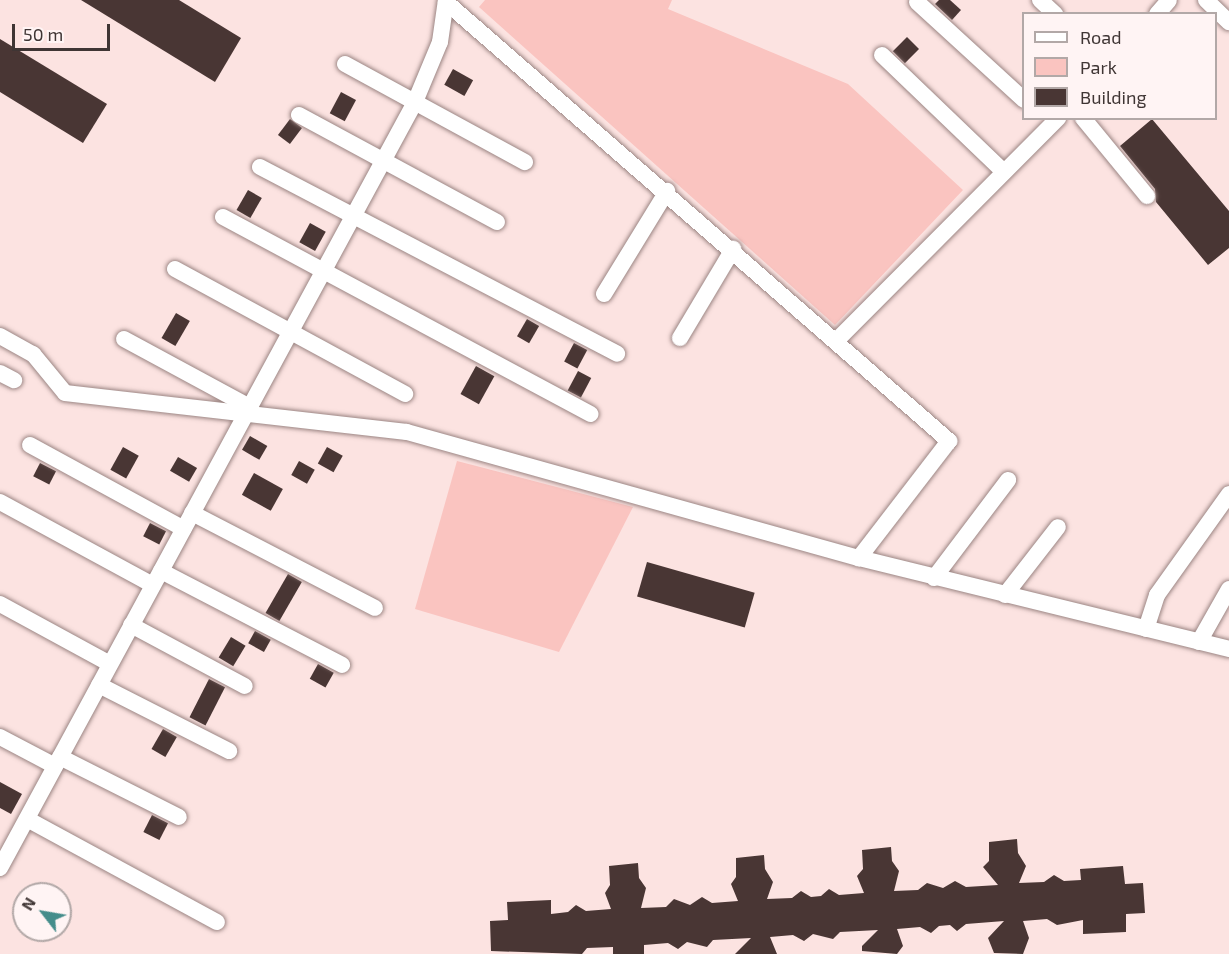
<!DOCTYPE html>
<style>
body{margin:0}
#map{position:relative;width:1229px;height:954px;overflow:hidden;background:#fce3e1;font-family:"Exo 2",sans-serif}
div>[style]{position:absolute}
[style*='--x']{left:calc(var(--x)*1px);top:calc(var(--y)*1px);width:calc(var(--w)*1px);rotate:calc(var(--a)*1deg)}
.green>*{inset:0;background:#fac4c0}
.building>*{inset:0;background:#493634;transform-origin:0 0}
.roads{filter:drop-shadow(0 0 2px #9b8583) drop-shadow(0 0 2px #9b8583)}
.minor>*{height:16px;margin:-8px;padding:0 8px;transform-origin:8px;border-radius:8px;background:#fff}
span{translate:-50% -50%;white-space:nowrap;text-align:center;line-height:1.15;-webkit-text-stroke:6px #fff4f4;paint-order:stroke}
.legend{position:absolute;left:1022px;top:12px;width:195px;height:108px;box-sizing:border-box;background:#fff4f4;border:2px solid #b2a8a7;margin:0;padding:8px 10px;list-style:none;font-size:18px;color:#3f3534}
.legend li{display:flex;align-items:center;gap:12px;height:30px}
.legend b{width:30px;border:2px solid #b2a8a7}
.north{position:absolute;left:12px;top:882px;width:60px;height:60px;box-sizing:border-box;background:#fff4f4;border:2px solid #b2a8a7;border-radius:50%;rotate:301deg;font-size:16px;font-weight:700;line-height:24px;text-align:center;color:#3f3534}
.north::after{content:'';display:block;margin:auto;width:21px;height:27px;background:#458d8b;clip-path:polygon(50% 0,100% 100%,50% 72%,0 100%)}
.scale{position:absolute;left:12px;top:24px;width:98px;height:27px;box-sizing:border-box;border:3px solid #3f3534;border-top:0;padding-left:8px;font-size:18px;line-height:21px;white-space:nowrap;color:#3f3534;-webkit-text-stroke:4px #fff4f4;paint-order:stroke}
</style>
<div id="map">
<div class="green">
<i style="clip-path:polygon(485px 0,672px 0,668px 9px,848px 84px,963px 190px,835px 325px,479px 7px)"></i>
<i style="clip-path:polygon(457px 461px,633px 507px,559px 652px,415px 609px)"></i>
</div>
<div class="building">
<i style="clip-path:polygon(81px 0,179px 0,241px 38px,215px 82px)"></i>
<i style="clip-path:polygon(939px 0,950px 0,961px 10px,952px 20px,935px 4px)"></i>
<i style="left:907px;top:37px;width:17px;height:20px;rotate:45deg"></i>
<i style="clip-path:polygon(0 39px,107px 104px,83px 143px,0 92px)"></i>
<i style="left:453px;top:69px;width:23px;height:18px;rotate:29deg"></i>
<i style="left:341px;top:92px;width:17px;height:24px;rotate:28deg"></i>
<i style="left:290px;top:119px;width:15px;height:20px;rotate:37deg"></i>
<i style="clip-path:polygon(1152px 119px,1229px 211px,1229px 248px,1208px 265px,1156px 202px,1155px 189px,1120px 146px)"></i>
<i style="left:248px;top:190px;width:16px;height:23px;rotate:30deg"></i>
<i style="left:310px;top:223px;width:18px;height:22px;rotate:29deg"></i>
<i style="left:176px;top:313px;width:16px;height:29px;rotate:30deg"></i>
<i style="left:527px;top:319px;width:14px;height:20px;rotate:30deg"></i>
<i style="left:574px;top:343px;width:15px;height:21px;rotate:28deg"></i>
<i style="left:476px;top:366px;width:21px;height:32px;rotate:29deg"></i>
<i style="left:578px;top:371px;width:15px;height:22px;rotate:28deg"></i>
<i style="left:250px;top:436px;width:20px;height:16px;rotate:30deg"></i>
<i style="left:123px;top:447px;width:18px;height:26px;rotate:29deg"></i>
<i style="left:327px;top:447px;width:18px;height:19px;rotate:29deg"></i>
<i style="left:178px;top:457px;width:22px;height:16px;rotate:30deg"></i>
<i style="left:299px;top:461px;width:18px;height:16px;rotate:29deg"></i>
<i style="left:40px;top:463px;width:18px;height:15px;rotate:27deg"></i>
<i style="left:254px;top:473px;width:33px;height:25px;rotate:29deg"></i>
<i style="left:150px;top:523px;width:18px;height:15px;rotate:27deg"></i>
<i style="left:647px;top:562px;width:112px;height:36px;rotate:16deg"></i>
<i style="left:288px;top:574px;width:16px;height:45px;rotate:30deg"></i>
<i style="left:255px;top:631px;width:18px;height:14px;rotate:29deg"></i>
<i style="left:231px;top:637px;width:17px;height:24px;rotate:31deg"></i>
<i style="left:318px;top:664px;width:18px;height:17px;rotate:29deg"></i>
<i style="left:209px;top:679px;width:18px;height:43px;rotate:27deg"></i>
<i style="left:163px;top:729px;width:16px;height:23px;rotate:30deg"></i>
<i style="clip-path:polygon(0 782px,22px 794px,11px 814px,0 808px)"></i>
<i style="left:152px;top:815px;width:18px;height:19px;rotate:27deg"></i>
<i style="clip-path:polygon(1017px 839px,1018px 853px,1026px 866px,1019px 883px,1044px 882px,1054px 875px,1064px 881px,1081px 880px,1080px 869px,1123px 866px,1125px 884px,1143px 883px,1145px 913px,1126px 914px,1126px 932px,1083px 934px,1083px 920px,1057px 925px,1047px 919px,1023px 921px,1029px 938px,1023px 954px,994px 953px,988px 938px,1004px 921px,966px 924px,957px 931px,950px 925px,939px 926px,931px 933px,920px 927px,897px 929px,903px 946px,897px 954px,862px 951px,862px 946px,878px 930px,840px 932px,833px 939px,813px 934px,804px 941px,793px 935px,770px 937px,777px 954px,735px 954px,751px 938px,713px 940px,707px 947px,687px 942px,678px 949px,668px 943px,644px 945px,644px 954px,613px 954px,613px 947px,587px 948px,582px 954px,491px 951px,490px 921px,508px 920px,507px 902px,551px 900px,551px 914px,568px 912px,576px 905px,586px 911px,611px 909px,605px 893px,610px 885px,609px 866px,638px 863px,639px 878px,646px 888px,641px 908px,666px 907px,674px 899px,690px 905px,702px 897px,712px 903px,738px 901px,731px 884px,736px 877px,736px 858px,764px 855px,765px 869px,773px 882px,767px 899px,792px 898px,801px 891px,811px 897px,821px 896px,829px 889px,839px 895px,864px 893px,857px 876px,863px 869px,862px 850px,891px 847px,892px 861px,899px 871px,894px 891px,918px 890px,927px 883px,943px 888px,955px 881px,966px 887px,998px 885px,983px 867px,989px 861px,989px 842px)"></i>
</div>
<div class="roads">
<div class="minor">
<i style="--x:1040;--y:0;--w:21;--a:43"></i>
<i style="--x:1206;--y:0;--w:32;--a:44"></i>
<i style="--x:446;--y:2;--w:668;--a:41.11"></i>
<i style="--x:949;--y:441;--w:148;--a:127.6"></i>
<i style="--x:917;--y:2;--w:145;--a:42.5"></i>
<i style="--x:1157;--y:14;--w:18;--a:-49"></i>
<i style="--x:882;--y:55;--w:169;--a:43.8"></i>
<i style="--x:345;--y:64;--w:205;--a:28.6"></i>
<i style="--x:299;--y:115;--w:225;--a:28.4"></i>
<i style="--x:1083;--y:118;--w:101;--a:50.6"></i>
<i style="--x:260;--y:167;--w:403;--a:27.6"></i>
<i style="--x:223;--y:217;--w:417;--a:28.2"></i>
<i style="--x:175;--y:269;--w:262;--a:28.5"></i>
<i style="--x:604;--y:294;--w:121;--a:-58.5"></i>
<i style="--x:0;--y:336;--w:38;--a:29"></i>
<i style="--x:33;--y:354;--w:50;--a:50.6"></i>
<i style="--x:65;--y:393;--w:344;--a:6.5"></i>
<i style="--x:407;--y:432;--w:469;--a:15.6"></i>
<i style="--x:859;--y:558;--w:381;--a:13.8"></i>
<i style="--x:680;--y:338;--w:104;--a:-59.2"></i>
<i style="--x:124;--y:339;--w:143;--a:28.4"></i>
<i style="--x:836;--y:341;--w:315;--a:-45.1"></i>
<i style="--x:0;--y:373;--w:16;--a:27"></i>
<i style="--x:30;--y:445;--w:175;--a:28.6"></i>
<i style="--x:0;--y:502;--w:174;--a:28.5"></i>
<i style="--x:192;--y:513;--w:206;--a:27.4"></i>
<i style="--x:161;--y:571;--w:204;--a:27.4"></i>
<i style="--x:934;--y:578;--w:123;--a:-52.9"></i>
<i style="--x:1005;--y:595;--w:86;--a:-52.1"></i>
<i style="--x:0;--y:604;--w:125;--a:28.6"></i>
<i style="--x:131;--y:625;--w:129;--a:28.2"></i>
<i style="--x:1146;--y:629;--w:36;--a:-72"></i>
<i style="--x:1157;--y:595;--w:124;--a:-54.5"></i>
<i style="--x:1199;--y:642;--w:61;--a:-60.5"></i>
<i style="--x:99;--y:685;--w:146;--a:26.9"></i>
<i style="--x:0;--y:737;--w:62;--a:27.8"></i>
<i style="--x:60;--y:757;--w:133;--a:26.8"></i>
<i style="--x:27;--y:819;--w:216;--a:28.5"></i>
<i style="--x:0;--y:868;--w:871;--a:-61.55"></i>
<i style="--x:415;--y:102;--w:65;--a:-67.4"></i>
<i style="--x:440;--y:42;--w:42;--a:-81.9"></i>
</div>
</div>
<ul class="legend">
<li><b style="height:8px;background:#fff"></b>Road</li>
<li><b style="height:16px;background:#fac4c0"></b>Park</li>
<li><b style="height:16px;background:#493634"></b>Building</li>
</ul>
<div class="north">N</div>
<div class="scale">50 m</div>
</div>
